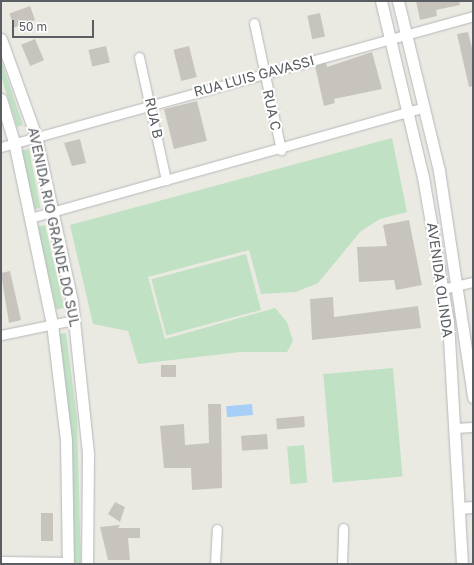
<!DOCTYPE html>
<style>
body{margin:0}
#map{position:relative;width:474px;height:565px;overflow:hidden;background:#ebeae2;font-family:"Golos Text",sans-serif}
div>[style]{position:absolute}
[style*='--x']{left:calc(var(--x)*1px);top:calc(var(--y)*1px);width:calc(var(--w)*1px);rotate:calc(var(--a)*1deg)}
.green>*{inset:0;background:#c0e1c3;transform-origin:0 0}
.water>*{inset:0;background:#a7cef6;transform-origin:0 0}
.building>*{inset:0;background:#c7c4be;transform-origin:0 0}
.roads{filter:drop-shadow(0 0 1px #b4b7bb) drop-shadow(0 0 1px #b4b7bb)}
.minor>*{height:9px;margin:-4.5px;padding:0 4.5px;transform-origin:4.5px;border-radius:4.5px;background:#fff}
.tertiary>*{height:11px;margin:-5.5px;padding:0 5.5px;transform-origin:5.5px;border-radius:5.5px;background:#fff}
span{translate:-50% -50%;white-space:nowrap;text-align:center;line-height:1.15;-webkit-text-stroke:4px #fff;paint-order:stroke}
.street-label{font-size:14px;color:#5a5d61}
.frame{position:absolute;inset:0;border:2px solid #5a5d61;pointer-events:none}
.scale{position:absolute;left:12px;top:20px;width:82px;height:18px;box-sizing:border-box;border:2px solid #5a5d61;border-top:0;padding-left:5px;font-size:12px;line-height:14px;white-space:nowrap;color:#5a5d61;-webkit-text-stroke:3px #fff;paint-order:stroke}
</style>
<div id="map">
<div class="green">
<i style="clip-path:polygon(1px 60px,23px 125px,17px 127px,1px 76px)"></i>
<i style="clip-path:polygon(392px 138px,407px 212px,380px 219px,361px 231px,318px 283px,296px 292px,261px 294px,249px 250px,148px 277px,165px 339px,275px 308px,287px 322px,293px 341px,287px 352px,240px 352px,138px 364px,128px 331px,93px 324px,70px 225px)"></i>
<i style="left:29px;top:149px;width:60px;height:8px;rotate:79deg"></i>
<i style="left:45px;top:225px;width:85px;height:8px;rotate:77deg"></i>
<i style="left:246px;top:254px;width:58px;height:98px;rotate:75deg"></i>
<i style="clip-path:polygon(66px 333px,77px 418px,81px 564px,73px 564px,72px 447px,59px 334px)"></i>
<i style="left:393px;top:368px;width:109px;height:70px;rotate:85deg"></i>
<i style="left:304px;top:445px;width:38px;height:17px;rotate:85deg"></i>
</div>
<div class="water">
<i style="left:252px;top:404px;width:11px;height:26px;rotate:85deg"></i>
</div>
<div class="building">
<i style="clip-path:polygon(416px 1px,459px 1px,460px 5px,436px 10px,437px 16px,420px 20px)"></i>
<i style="left:30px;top:6px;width:15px;height:22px;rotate:70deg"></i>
<i style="left:320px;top:13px;width:24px;height:13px;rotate:78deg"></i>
<i style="clip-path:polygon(468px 32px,473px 52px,473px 86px,469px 87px,457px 34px)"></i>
<i style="left:35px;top:39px;width:23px;height:15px;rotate:67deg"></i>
<i style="left:106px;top:46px;width:17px;height:18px;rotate:77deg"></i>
<i style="left:189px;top:46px;width:32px;height:16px;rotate:76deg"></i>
<i style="clip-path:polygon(372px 52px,382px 89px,334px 99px,335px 103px,324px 106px,315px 66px,326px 63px,327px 67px)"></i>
<i style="left:197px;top:101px;width:41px;height:34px;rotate:76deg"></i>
<i style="clip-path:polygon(80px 139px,86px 163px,72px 166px,64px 143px)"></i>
<i style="clip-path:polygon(409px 220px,422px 285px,396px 290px,394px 280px,359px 282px,357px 247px,387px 246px,383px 225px)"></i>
<i style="clip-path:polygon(10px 271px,21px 320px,9px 323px,1px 273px)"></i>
<i style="clip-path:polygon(333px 297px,334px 317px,418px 306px,421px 328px,312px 340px,310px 299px)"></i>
<i style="left:161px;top:365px;width:15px;height:12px"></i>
<i style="clip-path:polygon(208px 404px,221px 404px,222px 488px,192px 490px,191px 468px,164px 468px,160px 426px,184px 424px,185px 445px,209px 443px)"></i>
<i style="left:304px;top:416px;width:11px;height:28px;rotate:85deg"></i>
<i style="left:267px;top:434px;width:15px;height:26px;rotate:86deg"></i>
<i style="clip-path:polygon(115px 502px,125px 507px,120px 522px,108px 514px)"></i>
<i style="left:41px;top:513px;width:12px;height:28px"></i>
<i style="clip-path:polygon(120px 525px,118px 528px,140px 528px,140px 538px,128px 538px,130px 560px,108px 560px,100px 527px)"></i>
</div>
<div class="roads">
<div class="minor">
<i style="--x:254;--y:23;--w:130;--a:78"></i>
<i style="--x:139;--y:57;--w:126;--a:77.6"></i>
<i style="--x:1;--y:147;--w:490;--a:-15.5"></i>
<i style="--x:30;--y:218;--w:407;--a:-15.7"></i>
<i style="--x:442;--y:289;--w:32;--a:-13"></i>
<i style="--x:1;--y:335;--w:75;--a:-11.6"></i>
<i style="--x:454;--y:428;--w:19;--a:-3"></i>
<i style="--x:1;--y:561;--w:67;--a:0.9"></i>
<i style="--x:215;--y:564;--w:35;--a:-87"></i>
<i style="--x:342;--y:564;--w:36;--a:-88"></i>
</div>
<div class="tertiary">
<i style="--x:381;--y:1;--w:181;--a:76.6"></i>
<i style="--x:423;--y:177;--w:146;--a:80.2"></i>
<i style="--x:448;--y:321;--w:243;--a:86.7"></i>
<i style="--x:398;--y:1;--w:175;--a:76.4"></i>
<i style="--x:439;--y:171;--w:229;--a:81.4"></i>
<i style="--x:1;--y:39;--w:103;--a:70.2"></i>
<i style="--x:36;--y:136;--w:169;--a:77.7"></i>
<i style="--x:72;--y:301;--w:154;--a:84"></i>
<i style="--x:88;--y:454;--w:110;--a:90.5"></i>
<i style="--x:1;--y:99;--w:45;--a:73.2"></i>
<i style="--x:14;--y:142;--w:186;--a:78.2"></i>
<i style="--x:52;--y:324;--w:117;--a:83.1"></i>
<i style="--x:66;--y:440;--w:124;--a:89.1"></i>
<i style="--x:459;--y:508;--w:14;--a:-4"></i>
</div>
</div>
<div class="street-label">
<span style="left:254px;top:76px;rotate:-15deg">RUA LUIS GAVASSI</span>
<span style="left:272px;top:110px;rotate:78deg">RUA C</span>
<span style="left:154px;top:118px;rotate:78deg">RUA B</span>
<span style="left:54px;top:227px;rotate:78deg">AVENIDA RIO GRANDE DO SUL</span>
<span style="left:440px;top:280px;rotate:82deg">AVENIDA OLINDA</span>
</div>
<div class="frame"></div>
<div class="scale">50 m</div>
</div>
